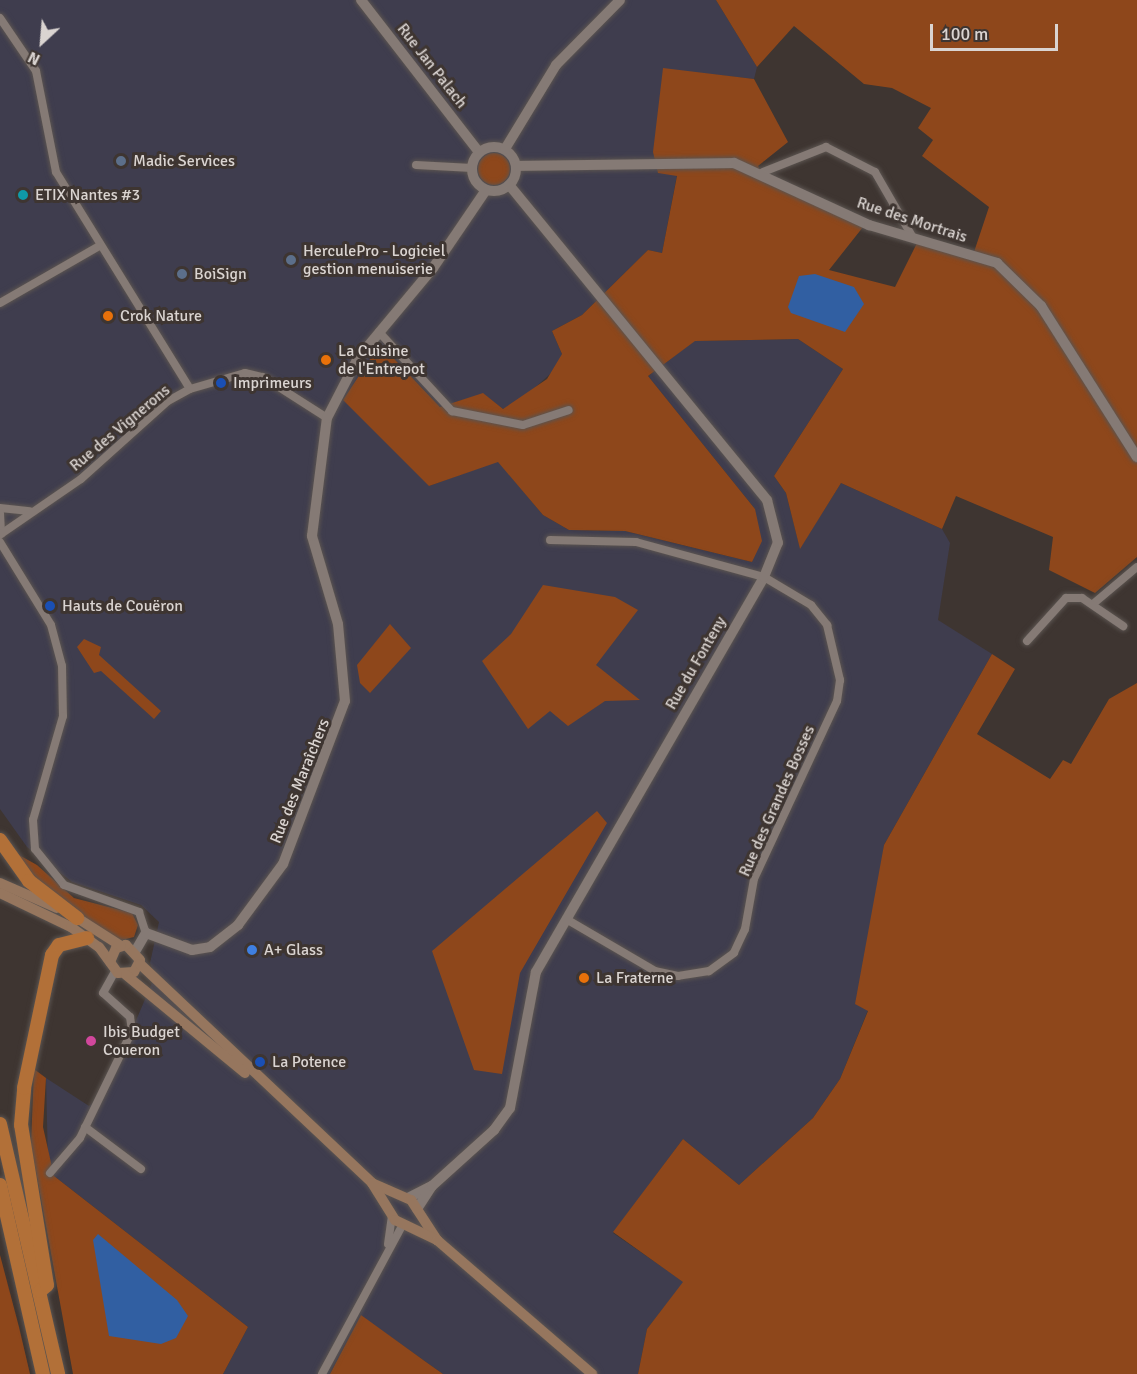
<!DOCTYPE html>
<meta charset="utf-8">
<style>
body{margin:0}
#map{position:relative;width:1137px;height:1374px;overflow:hidden;background:#3e3531;font-family:Signika,sans-serif}
div>[style]{position:absolute}
[style*='--x']{left:calc(var(--x)*1px);top:calc(var(--y)*1px);width:calc(var(--w)*1px);rotate:calc(var(--a)*1deg)}
.industrial>*{inset:0;background:#3f3d4e}
.green>*{inset:0;background:#8e471b}
.round{border-radius:50%}
.water>*{inset:0;background:#315fa2}
.roads{filter:drop-shadow(0 0 2px #5b5450) drop-shadow(0 0 2px #5b5450)}
.minor>*{height:8px;margin:-4px;padding:0 4px;transform-origin:4px;border-radius:4px;background:#857a75}
.tertiary>*{height:10px;margin:-5px;padding:0 5px;transform-origin:5px;border-radius:5px;background:#857a75}
.tertiary>.ring{margin:-5px;padding:0;box-sizing:content-box;background:none;border:10px solid #857a75;border-radius:50%}
.secondary>*{height:10px;margin:-5px;padding:0 5px;transform-origin:5px;border-radius:5px;background:#96765e}
.trunk>*{height:14px;margin:-7px;padding:0 7px;transform-origin:7px;border-radius:7px;background:#b27038}
.dots>*{width:16px;height:16px;translate:-50% -50%;box-sizing:border-box;border:3px solid #3e3531;border-radius:50%}
span{translate:-50% -50%;white-space:nowrap;text-align:center;line-height:1.15;-webkit-text-stroke:6px #3e3531;paint-order:stroke}
.street-label{font-size:16px;color:#dad4d1}
.poi-label{font-size:16px;color:#dad4d1}
.left{translate:0 -50%;text-align:left}
.north{position:absolute;left:12px;top:12px;width:60px;height:60px;-webkit-text-stroke:4px #3e3531;paint-order:stroke;rotate:206deg;font-size:16px;font-weight:700;line-height:24px;text-align:center;color:#dad4d1}
.north::after{content:'';display:block;margin:auto;width:21px;height:27px;background:#dad4d1;clip-path:polygon(50% 0,100% 100%,50% 72%,0 100%)}
.scale{position:absolute;left:930px;top:24px;width:128px;height:27px;box-sizing:border-box;border:3px solid #dad4d1;border-top:0;padding-left:8px;font-size:18px;line-height:21px;white-space:nowrap;color:#dad4d1;-webkit-text-stroke:4px #3e3531;paint-order:stroke}
</style>
<div id="map">
<div class="industrial">
<i style="clip-path:polygon(0 0,716px 0,757px 67px,754px 79px,663px 69px,677px 175px,662px 253px,648px 250px,582px 315px,552px 331px,562px 354px,558px 367px,521px 400px,503px 409px,483px 394px,440px 407px,380px 344px,429px 486px,498px 461px,543px 515px,569px 530px,625px 531px,752px 562px,755px 509px,648px 376px,694px 341px,798px 339px,843px 369px,774px 476px,786px 493px,800px 548px,841px 483px,942px 529px,950px 543px,938px 620px,992px 654px,884px 845px,868px 1010px,840px 1079px,813px 1118px,739px 1185px,683px 1139px,613px 1233px,684px 1282px,647px 1329px,638px 1374px,443px 1374px,361px 1316px,330px 1374px,223px 1374px,248px 1327px,54px 1176px,48px 1164px,46px 1078px,89px 1106px,105px 1093px,155px 976px,150px 963px,159px 922px,141px 905px,72px 882px,27px 847px,0 809px)"></i>
</div>
<div class="green">
<i style="clip-path:polygon(716px 0,1137px 0,1137px 557px,1095px 593px,1049px 570px,1053px 537px,956px 496px,942px 529px,841px 483px,800px 549px,786px 493px,774px 476px,843px 369px,798px 339px,695px 341px,648px 376px,755px 509px,762px 541px,752px 562px,625px 531px,569px 530px,543px 515px,498px 462px,429px 486px,343px 400px,380px 344px,440px 407px,483px 393px,503px 409px,547px 379px,562px 354px,552px 331px,582px 315px,648px 250px,662px 253px,677px 176px,658px 173px,653px 152px,663px 68px,754px 79px,788px 142px,758px 166px,768px 184px,863px 227px,829px 270px,895px 287px,917px 243px,972px 258px,989px 207px,922px 156px,933px 140px,918px 128px,931px 108px,892px 88px,864px 84px,794px 26px,757px 67px)"></i>
<i class="round" style="left:478px;top:153px;width:32px;height:32px"></i>
<i style="clip-path:polygon(543px 585px,615px 597px,638px 610px,596px 665px,640px 700px,605px 701px,568px 726px,550px 711px,528px 729px,482px 661px,511px 634px)"></i>
<i style="clip-path:polygon(390px 624px,411px 648px,370px 693px,360px 683px,357px 665px)"></i>
<i style="clip-path:polygon(84px 639px,101px 647px,99px 655px,161px 711px,154px 719px,101px 671px,94px 673px,77px 647px)"></i>
<i style="clip-path:polygon(992px 654px,1015px 669px,977px 734px,1050px 779px,1063px 760px,1071px 764px,1109px 699px,1137px 683px,1137px 1374px,638px 1374px,647px 1329px,683px 1282px,613px 1232px,683px 1139px,739px 1185px,813px 1118px,840px 1079px,868px 1011px,855px 1004px,884px 845px)"></i>
<i style="clip-path:polygon(597px 811px,607px 823px,520px 973px,502px 1074px,474px 1070px,432px 951px)"></i>
<i style="clip-path:polygon(10px 850px,37px 865px,74px 898px,132px 913px,138px 925px,134px 937px,122px 940px,106px 934px,32px 877px)"></i>
<i style="clip-path:polygon(34px 1069px,46px 1078px,43px 1127px,54px 1176px,248px 1327px,223px 1374px,73px 1374px,31px 1144px)"></i>
<i style="clip-path:polygon(0 1255px,19px 1327px,30px 1374px,0 1374px)"></i>
<i style="clip-path:polygon(361px 1315px,426px 1362px,443px 1374px,330px 1374px)"></i>
</div>
<div class="water">
<i style="clip-path:polygon(815px 274px,854px 287px,864px 304px,845px 332px,791px 313px,788px 307px,799px 276px)"></i>
<i style="clip-path:polygon(98px 1234px,177px 1300px,188px 1316px,176px 1338px,161px 1344px,109px 1336px,93px 1240px)"></i>
</div>
<div class="roads">
<div class="minor">
<i style="--x:0;--y:18;--w:64;--a:55.8"></i>
<i style="--x:36;--y:71;--w:103;--a:78.8"></i>
<i style="--x:56;--y:172;--w:255;--a:58.3"></i>
<i style="--x:416;--y:165;--w:56;--a:3.1"></i>
<i style="--x:763;--y:172;--w:68;--a:-21.6"></i>
<i style="--x:826;--y:147;--w:55;--a:27"></i>
<i style="--x:875;--y:172;--w:74;--a:60"></i>
<i style="--x:0;--y:303;--w:114;--a:-29.9"></i>
<i style="--x:379;--y:332;--w:108;--a:47.3"></i>
<i style="--x:452;--y:411;--w:72;--a:11.2"></i>
<i style="--x:523;--y:425;--w:48;--a:-18.1"></i>
<i style="--x:0;--y:508;--w:30;--a:6"></i>
<i style="--x:0;--y:513;--w:21;--a:87"></i>
<i style="--x:1;--y:534;--w:97;--a:-34.5"></i>
<i style="--x:81;--y:479;--w:117;--a:-41.9"></i>
<i style="--x:168;--y:401;--w:25;--a:-29"></i>
<i style="--x:190;--y:389;--w:57;--a:-16.2"></i>
<i style="--x:245;--y:373;--w:18;--a:13"></i>
<i style="--x:263;--y:377;--w:76;--a:32.6"></i>
<i style="--x:550;--y:540;--w:86;--a:1.3"></i>
<i style="--x:636;--y:542;--w:133;--a:15.3"></i>
<i style="--x:764;--y:577;--w:55;--a:30.8"></i>
<i style="--x:811;--y:605;--w:26;--a:51"></i>
<i style="--x:827;--y:625;--w:57;--a:76.7"></i>
<i style="--x:840;--y:680;--w:21;--a:98"></i>
<i style="--x:837;--y:701;--w:196;--a:115"></i>
<i style="--x:754;--y:879;--w:51;--a:100.2"></i>
<i style="--x:745;--y:929;--w:26;--a:115"></i>
<i style="--x:734;--y:953;--w:31;--a:144"></i>
<i style="--x:709;--y:971;--w:31;--a:171"></i>
<i style="--x:678;--y:976;--w:24;--a:-168"></i>
<i style="--x:655;--y:971;--w:103;--a:-149.7"></i>
<i style="--x:0;--y:542;--w:97;--a:58.4"></i>
<i style="--x:51;--y:625;--w:42;--a:75"></i>
<i style="--x:62;--y:666;--w:50;--a:88.9"></i>
<i style="--x:63;--y:716;--w:108;--a:106.1"></i>
<i style="--x:33;--y:820;--w:29;--a:86"></i>
<i style="--x:35;--y:849;--w:46;--a:51.1"></i>
<i style="--x:64;--y:885;--w:80;--a:19.8"></i>
<i style="--x:139;--y:912;--w:22;--a:72"></i>
<i style="--x:1093;--y:604;--w:57;--a:-40.1"></i>
<i style="--x:1027;--y:641;--w:58;--a:-47.8"></i>
<i style="--x:1066;--y:598;--w:16;--a:0"></i>
<i style="--x:1082;--y:598;--w:50;--a:34.3"></i>
<i style="--x:85;--y:1127;--w:70;--a:36.9"></i>
<i style="--x:50;--y:1173;--w:46;--a:-49.4"></i>
<i style="--x:80;--y:1138;--w:119;--a:-64.1"></i>
<i style="--x:132;--y:1031;--w:14;--a:-98"></i>
<i style="--x:130;--y:1017;--w:36;--a:-138"></i>
<i style="--x:103;--y:993;--w:25;--a:-61"></i>
<i style="--x:388;--y:1244;--w:27;--a:-82"></i>
<i style="--x:322;--y:1374;--w:170;--a:-61.6"></i>
</div>
<div class="tertiary">
<i style="--x:361;--y:0;--w:192;--a:52.2"></i>
<i class="ring" style="left:472px;top:147px;width:34px;height:34px"></i>
<i style="--x:505;--y:149;--w:98;--a:-58.7"></i>
<i style="--x:556;--y:65;--w:91;--a:-45.4"></i>
<i style="--x:516;--y:166;--w:218;--a:-0.8"></i>
<i style="--x:734;--y:163;--w:149;--a:24.7"></i>
<i style="--x:869;--y:225;--w:134;--a:16.5"></i>
<i style="--x:997;--y:263;--w:62;--a:44.3"></i>
<i style="--x:1041;--y:306;--w:179;--a:57.6"></i>
<i style="--x:136;--y:950;--w:20;--a:-60"></i>
<i style="--x:146;--y:933;--w:49;--a:20.3"></i>
<i style="--x:192;--y:950;--w:18;--a:-9"></i>
<i style="--x:210;--y:947;--w:36;--a:-38"></i>
<i style="--x:238;--y:925;--w:76;--a:-53.6"></i>
<i style="--x:283;--y:864;--w:174;--a:-69.2"></i>
<i style="--x:345;--y:701;--w:77;--a:-95.2"></i>
<i style="--x:338;--y:624;--w:92;--a:-106.5"></i>
<i style="--x:312;--y:536;--w:119;--a:-82.8"></i>
<i style="--x:327;--y:418;--w:68;--a:-62.7"></i>
<i style="--x:358;--y:358;--w:117;--a:-50.2"></i>
<i style="--x:433;--y:268;--w:94;--a:-55.8"></i>
<i style="--x:408;--y:1198;--w:27;--a:-27"></i>
<i style="--x:417;--y:1209;--w:27;--a:-57"></i>
<i style="--x:432;--y:1186;--w:84;--a:-42.1"></i>
<i style="--x:494;--y:1130;--w:27;--a:-54"></i>
<i style="--x:510;--y:1108;--w:138;--a:-79.2"></i>
<i style="--x:536;--y:972;--w:456;--a:-60"></i>
<i style="--x:764;--y:577;--w:37;--a:-68"></i>
<i style="--x:778;--y:543;--w:44;--a:-104.3"></i>
<i style="--x:767;--y:500;--w:407;--a:-129.3"></i>
</div>
<div class="secondary">
<i style="--x:0;--y:883;--w:62;--a:23.7"></i>
<i style="--x:0;--y:893;--w:79;--a:25.6"></i>
<i style="--x:71;--y:927;--w:34;--a:36"></i>
<i style="--x:99;--y:947;--w:32;--a:54"></i>
<i style="--x:118;--y:973;--w:16;--a:-4"></i>
<i style="--x:134;--y:972;--w:13;--a:-63"></i>
<i style="--x:140;--y:960;--w:21;--a:-133"></i>
<i style="--x:126;--y:945;--w:10;--a:163"></i>
<i style="--x:116;--y:948;--w:15;--a:113"></i>
<i style="--x:71;--y:914;--w:59;--a:32.6"></i>
<i style="--x:140;--y:964;--w:319;--a:43.3"></i>
<i style="--x:372;--y:1183;--w:43;--a:23.6"></i>
<i style="--x:411;--y:1200;--w:48;--a:57"></i>
<i style="--x:126;--y:975;--w:154;--a:39.5"></i>
<i style="--x:372;--y:1183;--w:44;--a:58.1"></i>
<i style="--x:395;--y:1220;--w:47;--a:25.5"></i>
<i style="--x:437;--y:1240;--w:205;--a:40.8"></i>
</div>
<div class="trunk">
<i style="--x:0;--y:840;--w:50;--a:54.7"></i>
<i style="--x:29;--y:881;--w:61;--a:37.6"></i>
<i style="--x:0;--y:1124;--w:257;--a:76.9"></i>
<i style="--x:0;--y:1185;--w:194;--a:77.2"></i>
<i style="--x:40;--y:1291;--w:9;--a:-41"></i>
<i style="--x:47;--y:1285;--w:162;--a:-99.2"></i>
<i style="--x:21;--y:1125;--w:37;--a:-85"></i>
<i style="--x:24;--y:1088;--w:136;--a:-78.1"></i>
<i style="--x:52;--y:955;--w:12;--a:-55"></i>
<i style="--x:59;--y:945;--w:29;--a:-14"></i>
</div>
</div>
<div class="dots">
<i style="left:121px;top:161px;background:#5c6f8a"></i>
<i style="left:23px;top:195px;background:#0f9aa8"></i>
<i style="left:291px;top:260px;background:#5c6f8a"></i>
<i style="left:182px;top:274px;background:#5c6f8a"></i>
<i style="left:108px;top:316px;background:#e8710a"></i>
<i style="left:326px;top:360px;background:#e8710a"></i>
<i style="left:221px;top:383px;background:#1a4fb4"></i>
<i style="left:50px;top:606px;background:#1a4fb4"></i>
<i style="left:252px;top:950px;background:#3f7fe0"></i>
<i style="left:584px;top:978px;background:#e8710a"></i>
<i style="left:91px;top:1041px;background:#d1479c"></i>
<i style="left:260px;top:1062px;background:#1a4fb4"></i>
</div>
<div class="street-label">
<span style="left:432px;top:66px;rotate:52deg">Rue Jan Palach</span>
<span style="left:912px;top:220px;rotate:18deg">Rue des Mortrais</span>
<span style="left:120px;top:428px;rotate:-40deg">Rue des Vignerons</span>
<span style="left:696px;top:663px;rotate:-60deg">Rue du Fonteny</span>
<span style="left:300px;top:781px;rotate:-68deg">Rue des Maraîchers</span>
<span style="left:777px;top:801px;rotate:-66deg">Rue des Grandes Bosses</span>
</div>
<div class="poi-label">
<span class="left" style="left:133px;top:161px">Madic Services</span>
<span class="left" style="left:35px;top:195px">ETIX Nantes #3</span>
<span class="left" style="left:303px;top:260px">HerculePro - Logiciel<br>gestion menuiserie</span>
<span class="left" style="left:194px;top:274px">BoiSign</span>
<span class="left" style="left:120px;top:316px">Crok Nature</span>
<span class="left" style="left:338px;top:360px">La Cuisine<br>de l'Entrepot</span>
<span class="left" style="left:233px;top:383px">Imprimeurs</span>
<span class="left" style="left:62px;top:606px">Hauts de Couëron</span>
<span class="left" style="left:264px;top:950px">A+ Glass</span>
<span class="left" style="left:596px;top:978px">La Fraterne</span>
<span class="left" style="left:103px;top:1041px">Ibis Budget<br>Coueron</span>
<span class="left" style="left:272px;top:1062px">La Potence</span>
</div>
<div class="north">N</div>
<div class="scale">100 m</div>
</div>
